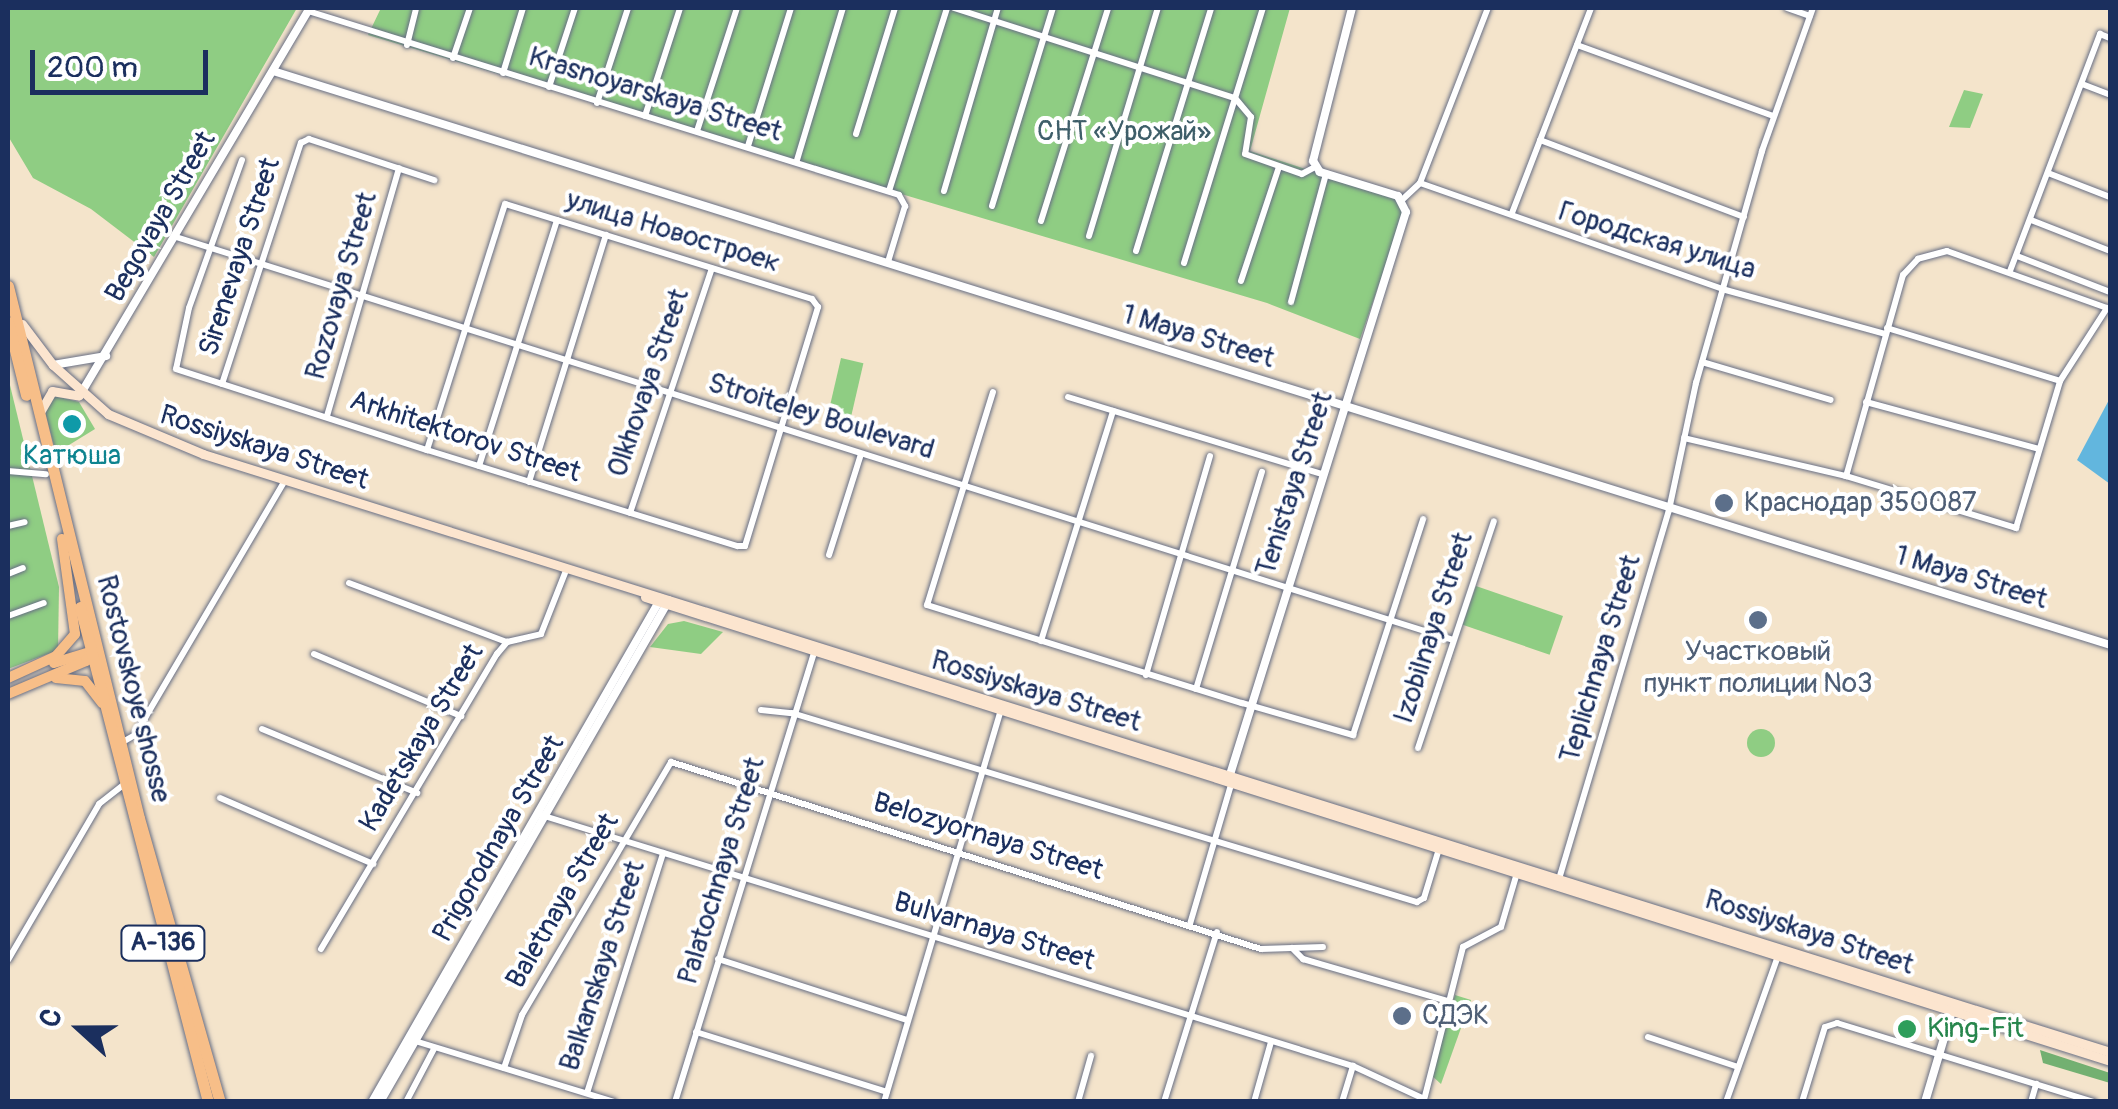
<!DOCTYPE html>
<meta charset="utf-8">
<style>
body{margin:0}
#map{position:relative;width:2118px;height:1109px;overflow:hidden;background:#f4e4cb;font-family:Pangolin,sans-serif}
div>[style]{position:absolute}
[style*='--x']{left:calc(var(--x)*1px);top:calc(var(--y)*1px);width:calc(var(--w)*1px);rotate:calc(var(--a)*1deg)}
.green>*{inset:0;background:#8fcd83;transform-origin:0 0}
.round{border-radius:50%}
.forest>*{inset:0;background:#73b071}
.water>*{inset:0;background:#62b6de}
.roads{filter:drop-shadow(0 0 2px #676e84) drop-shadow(0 0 2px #676e84)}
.minor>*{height:6px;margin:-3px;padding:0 3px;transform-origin:3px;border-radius:3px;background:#fff}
.tertiary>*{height:8px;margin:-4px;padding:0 4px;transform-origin:4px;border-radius:4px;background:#fff}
.secondary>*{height:9px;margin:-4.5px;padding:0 4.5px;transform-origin:4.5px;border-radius:4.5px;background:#fce5cf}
.primary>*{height:10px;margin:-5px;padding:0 5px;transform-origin:5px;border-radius:5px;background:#f7be88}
.trunk>*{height:11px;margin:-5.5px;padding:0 5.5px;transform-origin:5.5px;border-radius:5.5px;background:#f7be88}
.dots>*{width:28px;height:28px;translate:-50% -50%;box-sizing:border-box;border:5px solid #fff;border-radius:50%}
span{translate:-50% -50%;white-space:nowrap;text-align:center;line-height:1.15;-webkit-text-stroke:8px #fff;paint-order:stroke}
.shield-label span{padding:2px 8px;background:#fff;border:2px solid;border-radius:8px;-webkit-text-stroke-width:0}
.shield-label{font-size:25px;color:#1b2f5e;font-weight:700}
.street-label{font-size:28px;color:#1b2f5e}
.park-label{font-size:28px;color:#3e5e69}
.culture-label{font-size:28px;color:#0d838f}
.service-label{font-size:28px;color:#4e5e75}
.left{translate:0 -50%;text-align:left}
.leisure-label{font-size:28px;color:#27864d}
.frame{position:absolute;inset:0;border:10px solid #1b2f5e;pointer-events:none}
.north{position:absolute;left:30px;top:979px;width:100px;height:100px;-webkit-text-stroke:8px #fff;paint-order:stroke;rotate:291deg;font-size:28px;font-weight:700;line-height:40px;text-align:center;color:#1b2f5e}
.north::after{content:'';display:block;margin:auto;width:35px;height:45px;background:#1b2f5e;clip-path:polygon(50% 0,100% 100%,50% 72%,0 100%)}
.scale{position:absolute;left:30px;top:50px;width:178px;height:45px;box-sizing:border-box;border:5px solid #1b2f5e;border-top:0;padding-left:12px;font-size:30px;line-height:35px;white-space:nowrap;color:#1b2f5e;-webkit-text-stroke:8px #fff;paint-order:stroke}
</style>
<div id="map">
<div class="green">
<i style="clip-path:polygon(8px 8px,297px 8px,154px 257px,91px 209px,33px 178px,8px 136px)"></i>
<i style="clip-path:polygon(381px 8px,1290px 8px,1250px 151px,1398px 199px,1405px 209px,1360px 339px,1267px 303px,368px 35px)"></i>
<i style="clip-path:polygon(1964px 90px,1983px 94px,1970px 128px,1949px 127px)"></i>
<i style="left:841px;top:358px;width:23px;height:58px;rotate:13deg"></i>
<i style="clip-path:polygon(8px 377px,59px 587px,58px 650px,8px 669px)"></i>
<i style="clip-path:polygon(55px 396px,79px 402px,95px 429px,56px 453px,45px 412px)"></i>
<i style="left:1476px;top:586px;width:92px;height:41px;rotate:19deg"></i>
<i style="clip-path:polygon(684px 621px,723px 632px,701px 654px,650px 647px,668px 624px)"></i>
<i class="round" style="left:1747px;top:729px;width:28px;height:28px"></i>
<i style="clip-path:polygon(1455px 995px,1471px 1000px,1441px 1084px,1431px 1075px)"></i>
</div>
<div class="forest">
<i style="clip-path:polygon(2040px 1050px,2110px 1073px,2110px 1083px,2043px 1063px)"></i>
</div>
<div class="water">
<i style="clip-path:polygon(2110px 398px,2110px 484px,2077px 460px)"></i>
</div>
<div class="roads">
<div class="minor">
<i style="--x:954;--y:8;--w:295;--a:17.8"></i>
<i style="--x:1235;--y:98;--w:25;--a:50"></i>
<i style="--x:1251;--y:117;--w:37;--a:99"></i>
<i style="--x:1245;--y:154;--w:60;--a:19.3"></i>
<i style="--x:1302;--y:174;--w:15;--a:-28"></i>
<i style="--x:1787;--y:8;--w:24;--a:19"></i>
<i style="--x:308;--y:11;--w:619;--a:17.29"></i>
<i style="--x:899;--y:195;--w:13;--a:61"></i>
<i style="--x:905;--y:206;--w:59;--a:106.9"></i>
<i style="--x:407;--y:45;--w:38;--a:-76"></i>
<i style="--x:1577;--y:45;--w:208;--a:19.9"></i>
<i style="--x:453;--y:58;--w:53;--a:-71.2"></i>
<i style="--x:503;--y:73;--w:68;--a:-72.9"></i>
<i style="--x:2082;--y:84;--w:30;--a:21"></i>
<i style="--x:549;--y:87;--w:83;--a:-71.8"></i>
<i style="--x:597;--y:103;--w:100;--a:-71.9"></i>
<i style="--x:645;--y:116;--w:114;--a:-72"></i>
<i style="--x:697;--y:131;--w:129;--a:-72"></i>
<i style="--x:856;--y:134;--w:132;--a:-72.8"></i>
<i style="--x:1540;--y:140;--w:218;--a:20.7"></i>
<i style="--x:748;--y:146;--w:145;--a:-72.7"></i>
<i style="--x:242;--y:160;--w:157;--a:109.7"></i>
<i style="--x:189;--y:308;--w:62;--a:102"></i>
<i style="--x:176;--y:369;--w:264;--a:17.9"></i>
<i style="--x:427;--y:450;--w:325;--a:17.2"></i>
<i style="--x:738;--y:546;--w:7;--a:0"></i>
<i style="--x:745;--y:546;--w:250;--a:-73"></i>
<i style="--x:818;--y:307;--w:10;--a:-127"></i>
<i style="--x:812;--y:299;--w:321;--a:-162.8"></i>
<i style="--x:505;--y:204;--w:258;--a:107.6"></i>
<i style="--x:797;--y:160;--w:159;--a:-73.2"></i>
<i style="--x:2048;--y:173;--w:66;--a:21.2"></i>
<i style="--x:1420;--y:183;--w:320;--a:19.3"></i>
<i style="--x:1722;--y:289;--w:169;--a:15.4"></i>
<i style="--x:889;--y:191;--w:192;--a:-72.4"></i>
<i style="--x:944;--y:191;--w:191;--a:-73.6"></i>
<i style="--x:1403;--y:199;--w:23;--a:-43"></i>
<i style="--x:1420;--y:183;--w:188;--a:-68.8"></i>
<i style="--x:992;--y:206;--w:207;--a:-72.9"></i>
<i style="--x:1512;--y:213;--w:220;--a:-68.9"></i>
<i style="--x:2031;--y:220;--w:85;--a:21.4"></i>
<i style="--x:1041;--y:221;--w:223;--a:-72.5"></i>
<i style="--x:1089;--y:236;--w:238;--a:-73.2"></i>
<i style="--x:176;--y:237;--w:1339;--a:17.51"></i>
<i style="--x:1136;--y:251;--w:254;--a:-72.8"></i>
<i style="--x:2017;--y:256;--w:100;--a:21.2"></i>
<i style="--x:1184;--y:263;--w:267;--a:-72.8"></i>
<i style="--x:2010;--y:271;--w:254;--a:-69.2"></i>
<i style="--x:2100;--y:34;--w:11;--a:22"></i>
<i style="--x:1241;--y:281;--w:120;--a:-71.6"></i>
<i style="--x:1291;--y:302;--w:133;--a:-74.7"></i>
<i style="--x:1887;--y:328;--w:181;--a:17"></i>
<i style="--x:1702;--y:362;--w:134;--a:16.4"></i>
<i style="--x:222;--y:384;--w:254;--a:-71.9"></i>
<i style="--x:301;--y:143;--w:9;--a:-27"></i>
<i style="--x:309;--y:139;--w:132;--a:18.2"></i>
<i style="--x:993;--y:392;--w:223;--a:107.2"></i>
<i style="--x:927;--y:605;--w:330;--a:17.3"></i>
<i style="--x:1242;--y:703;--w:116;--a:16.1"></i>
<i style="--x:1353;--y:735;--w:227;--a:-72"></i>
<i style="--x:1068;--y:397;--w:264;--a:16.9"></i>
<i style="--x:1866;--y:402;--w:179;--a:15.2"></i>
<i style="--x:327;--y:416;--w:258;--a:-73.8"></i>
<i style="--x:1684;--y:438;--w:166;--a:13.2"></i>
<i style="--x:1846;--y:476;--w:178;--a:17"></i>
<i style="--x:2016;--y:528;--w:153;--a:-73.3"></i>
<i style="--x:2060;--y:381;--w:87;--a:-57.2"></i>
<i style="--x:2107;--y:308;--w:170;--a:-160.4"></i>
<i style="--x:1947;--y:251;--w:30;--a:165"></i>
<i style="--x:1918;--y:259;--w:22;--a:133"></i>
<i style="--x:1903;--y:275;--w:209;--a:105.8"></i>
<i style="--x:479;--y:466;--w:258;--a:-72.4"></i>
<i style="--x:8;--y:471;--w:38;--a:5"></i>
<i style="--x:529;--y:482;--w:259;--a:-72.7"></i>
<i style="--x:630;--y:513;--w:258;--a:-71.5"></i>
<i style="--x:8;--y:526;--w:17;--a:-13"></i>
<i style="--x:829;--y:555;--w:106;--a:-72.4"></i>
<i style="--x:8;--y:574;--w:16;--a:-22"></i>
<i style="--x:349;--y:583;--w:169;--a:20.5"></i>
<i style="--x:8;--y:616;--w:38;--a:-20"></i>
<i style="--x:1041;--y:641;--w:241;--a:-72.6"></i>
<i style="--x:314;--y:654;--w:160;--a:22.9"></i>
<i style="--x:1146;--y:675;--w:228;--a:-73.7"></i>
<i style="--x:1196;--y:689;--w:227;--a:-73.1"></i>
<i style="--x:761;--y:710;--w:31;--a:6"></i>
<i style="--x:792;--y:713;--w:653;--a:16.83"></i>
<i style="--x:1417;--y:902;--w:8;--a:-30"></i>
<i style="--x:1424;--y:898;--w:51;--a:-73"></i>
<i style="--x:262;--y:729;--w:168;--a:22.4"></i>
<i style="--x:121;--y:743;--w:16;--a:-30"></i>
<i style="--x:135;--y:735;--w:296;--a:-59.5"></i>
<i style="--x:1418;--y:748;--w:239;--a:-71.5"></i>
<i style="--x:220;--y:798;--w:167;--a:23.3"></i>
<i style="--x:541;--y:815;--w:850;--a:17.18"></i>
<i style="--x:1353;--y:1066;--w:78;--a:24.9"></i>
<i style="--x:1559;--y:879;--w:385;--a:-73.4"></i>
<i style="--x:1669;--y:510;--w:130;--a:-78"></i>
<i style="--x:1696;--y:383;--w:241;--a:-74.1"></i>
<i style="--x:1762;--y:151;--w:152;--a:-70.4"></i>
<i style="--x:1190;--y:924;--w:149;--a:-73.6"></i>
<i style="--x:1292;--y:948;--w:16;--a:45"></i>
<i style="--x:1303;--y:959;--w:151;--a:16.2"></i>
<i style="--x:321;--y:949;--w:344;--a:-59.2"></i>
<i style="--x:497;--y:654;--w:16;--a:-50"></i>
<i style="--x:507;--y:642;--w:35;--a:-13"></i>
<i style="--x:541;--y:634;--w:71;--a:-68.5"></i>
<i style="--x:718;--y:959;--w:199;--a:17.9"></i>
<i style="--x:8;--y:960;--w:181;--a:-59.7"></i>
<i style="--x:99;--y:804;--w:37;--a:-38"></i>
<i style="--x:696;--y:1032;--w:200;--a:17.4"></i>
<i style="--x:1648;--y:1037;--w:95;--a:18.4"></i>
<i style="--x:415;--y:1041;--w:208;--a:17"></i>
<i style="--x:504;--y:1068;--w:56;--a:-71.2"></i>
<i style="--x:522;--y:1015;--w:294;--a:-59.5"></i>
<i style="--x:671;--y:762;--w:619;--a:17.59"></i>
<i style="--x:1261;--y:949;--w:62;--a:-1.8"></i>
<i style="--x:587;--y:1093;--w:252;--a:-72.4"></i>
<i style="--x:1424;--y:1100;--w:158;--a:-75.7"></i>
<i style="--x:1463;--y:947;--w:43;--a:-27.8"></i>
<i style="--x:1501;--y:927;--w:56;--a:-73.5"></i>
<i style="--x:406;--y:1102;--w:60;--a:-62.2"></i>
<i style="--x:675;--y:1102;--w:469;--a:-72.8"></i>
<i style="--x:884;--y:1102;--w:406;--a:-73.4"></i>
<i style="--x:1078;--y:1102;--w:48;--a:-74.2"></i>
<i style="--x:1164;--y:1102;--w:178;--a:-72.7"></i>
<i style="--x:1254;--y:1102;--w:62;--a:-74.2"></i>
<i style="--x:1342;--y:1102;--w:38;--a:-73"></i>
<i style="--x:1726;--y:1102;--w:155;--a:-70.4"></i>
<i style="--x:1802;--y:1102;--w:78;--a:-73"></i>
<i style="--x:1825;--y:1027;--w:13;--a:-18"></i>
<i style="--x:1837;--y:1023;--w:269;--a:17.1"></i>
<i style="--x:2031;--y:1102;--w:19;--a:-74"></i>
</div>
<div class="tertiary">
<i style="--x:273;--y:71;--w:1925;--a:17.35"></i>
<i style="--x:53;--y:365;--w:54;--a:-9.6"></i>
<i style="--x:80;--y:395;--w:450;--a:-59.3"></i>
<i style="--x:1228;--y:781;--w:596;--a:-72.63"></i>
<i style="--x:1406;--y:212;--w:18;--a:-117"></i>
<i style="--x:1398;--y:196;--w:82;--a:-162.9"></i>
<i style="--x:1320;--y:172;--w:13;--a:-122"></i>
<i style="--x:1313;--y:161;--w:158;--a:-75.7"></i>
<i style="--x:372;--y:1102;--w:581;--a:-60.17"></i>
<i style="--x:380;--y:1102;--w:579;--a:-60.07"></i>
<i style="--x:1925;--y:1102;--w:101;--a:-73.4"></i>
</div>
<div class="secondary">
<i style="--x:22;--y:324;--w:51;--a:52.9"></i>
<i style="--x:53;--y:365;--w:74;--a:41.7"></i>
<i style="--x:108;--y:414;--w:103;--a:22.8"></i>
<i style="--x:203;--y:454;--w:1999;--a:17.41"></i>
<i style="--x:40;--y:412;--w:24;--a:-60"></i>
<i style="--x:52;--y:391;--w:27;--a:10"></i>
<i style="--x:645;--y:597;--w:1537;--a:17.57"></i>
</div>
<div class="primary">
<i style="--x:54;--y:663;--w:39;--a:-17"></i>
<i style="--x:8;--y:678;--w:53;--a:-24.6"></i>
<i style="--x:56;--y:656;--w:29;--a:-49"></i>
<i style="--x:75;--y:634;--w:96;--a:-97.8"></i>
<i style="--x:56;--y:678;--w:29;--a:6"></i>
<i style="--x:85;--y:681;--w:28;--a:52"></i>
<i style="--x:8;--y:694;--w:85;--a:-22.9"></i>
<i style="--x:86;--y:661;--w:15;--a:-62"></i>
</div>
<div class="trunk">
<i style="--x:8;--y:286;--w:548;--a:76.17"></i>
<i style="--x:139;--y:818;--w:295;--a:74.1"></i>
<i style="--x:8;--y:322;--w:75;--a:76.1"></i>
<i style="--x:80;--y:607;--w:511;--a:75.5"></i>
</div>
</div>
<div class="dots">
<i style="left:72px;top:424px;background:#0f9aa8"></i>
<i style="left:1724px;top:503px;background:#5c6f8a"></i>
<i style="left:1758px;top:620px;background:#5c6f8a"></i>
<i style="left:1402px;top:1016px;background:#5c6f8a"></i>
<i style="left:1907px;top:1029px;background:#2e9e5b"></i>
</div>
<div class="shield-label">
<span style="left:163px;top:943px">А-136</span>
</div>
<div class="street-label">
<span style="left:655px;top:95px;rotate:17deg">Krasnoyarskaya Street</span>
<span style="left:161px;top:217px;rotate:-60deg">Begovaya Street</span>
<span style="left:673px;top:232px;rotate:17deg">улица Новостроек</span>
<span style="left:1657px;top:241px;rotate:17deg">Городская улица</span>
<span style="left:240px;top:257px;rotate:-72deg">Sirenevaya Street</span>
<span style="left:342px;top:286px;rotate:-74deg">Rozovaya Street</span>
<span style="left:1198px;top:337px;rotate:17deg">1 Maya Street</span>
<span style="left:649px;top:383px;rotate:-71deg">Olkhovaya Street</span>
<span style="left:821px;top:417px;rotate:17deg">Stroiteley Boulevard</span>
<span style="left:465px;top:437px;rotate:18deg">Arkhitektorov Street</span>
<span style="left:264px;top:448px;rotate:18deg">Rossiyskaya Street</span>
<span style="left:1295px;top:484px;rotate:-72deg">Tenistaya Street</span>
<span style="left:1971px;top:578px;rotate:17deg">1 Maya Street</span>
<span style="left:1434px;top:628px;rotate:-72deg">Izobilnaya Street</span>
<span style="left:1601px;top:659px;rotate:-73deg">Teplichnaya Street</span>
<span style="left:133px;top:689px;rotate:76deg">Rostovskoye shosse</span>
<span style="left:1036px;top:692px;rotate:17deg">Rossiyskaya Street</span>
<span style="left:422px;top:738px;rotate:-59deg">Kadetskaya Street</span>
<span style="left:988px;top:837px;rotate:17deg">Belozyornaya Street</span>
<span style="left:499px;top:839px;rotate:-60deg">Prigorodnaya Street</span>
<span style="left:722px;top:871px;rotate:-73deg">Palatochnaya Street</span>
<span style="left:563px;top:901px;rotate:-60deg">Baletnaya Street</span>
<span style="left:994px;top:932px;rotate:17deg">Bulvarnaya Street</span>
<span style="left:1809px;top:933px;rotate:18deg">Rossiyskaya Street</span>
<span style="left:603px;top:966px;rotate:-72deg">Balkanskaya Street</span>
</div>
<div class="park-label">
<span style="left:1124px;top:132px">СНТ «Урожай»</span>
</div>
<div class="culture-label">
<span style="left:72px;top:456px">Катюша</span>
</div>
<div class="service-label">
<span class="left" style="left:1744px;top:503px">Краснодар 350087</span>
<span style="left:1758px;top:668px">Участковый<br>пункт полиции №3</span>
<span class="left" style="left:1422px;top:1016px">СДЭК</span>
</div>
<div class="leisure-label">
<span class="left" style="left:1927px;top:1029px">King-Fit</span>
</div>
<div class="frame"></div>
<div class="north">С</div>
<div class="scale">200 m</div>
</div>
